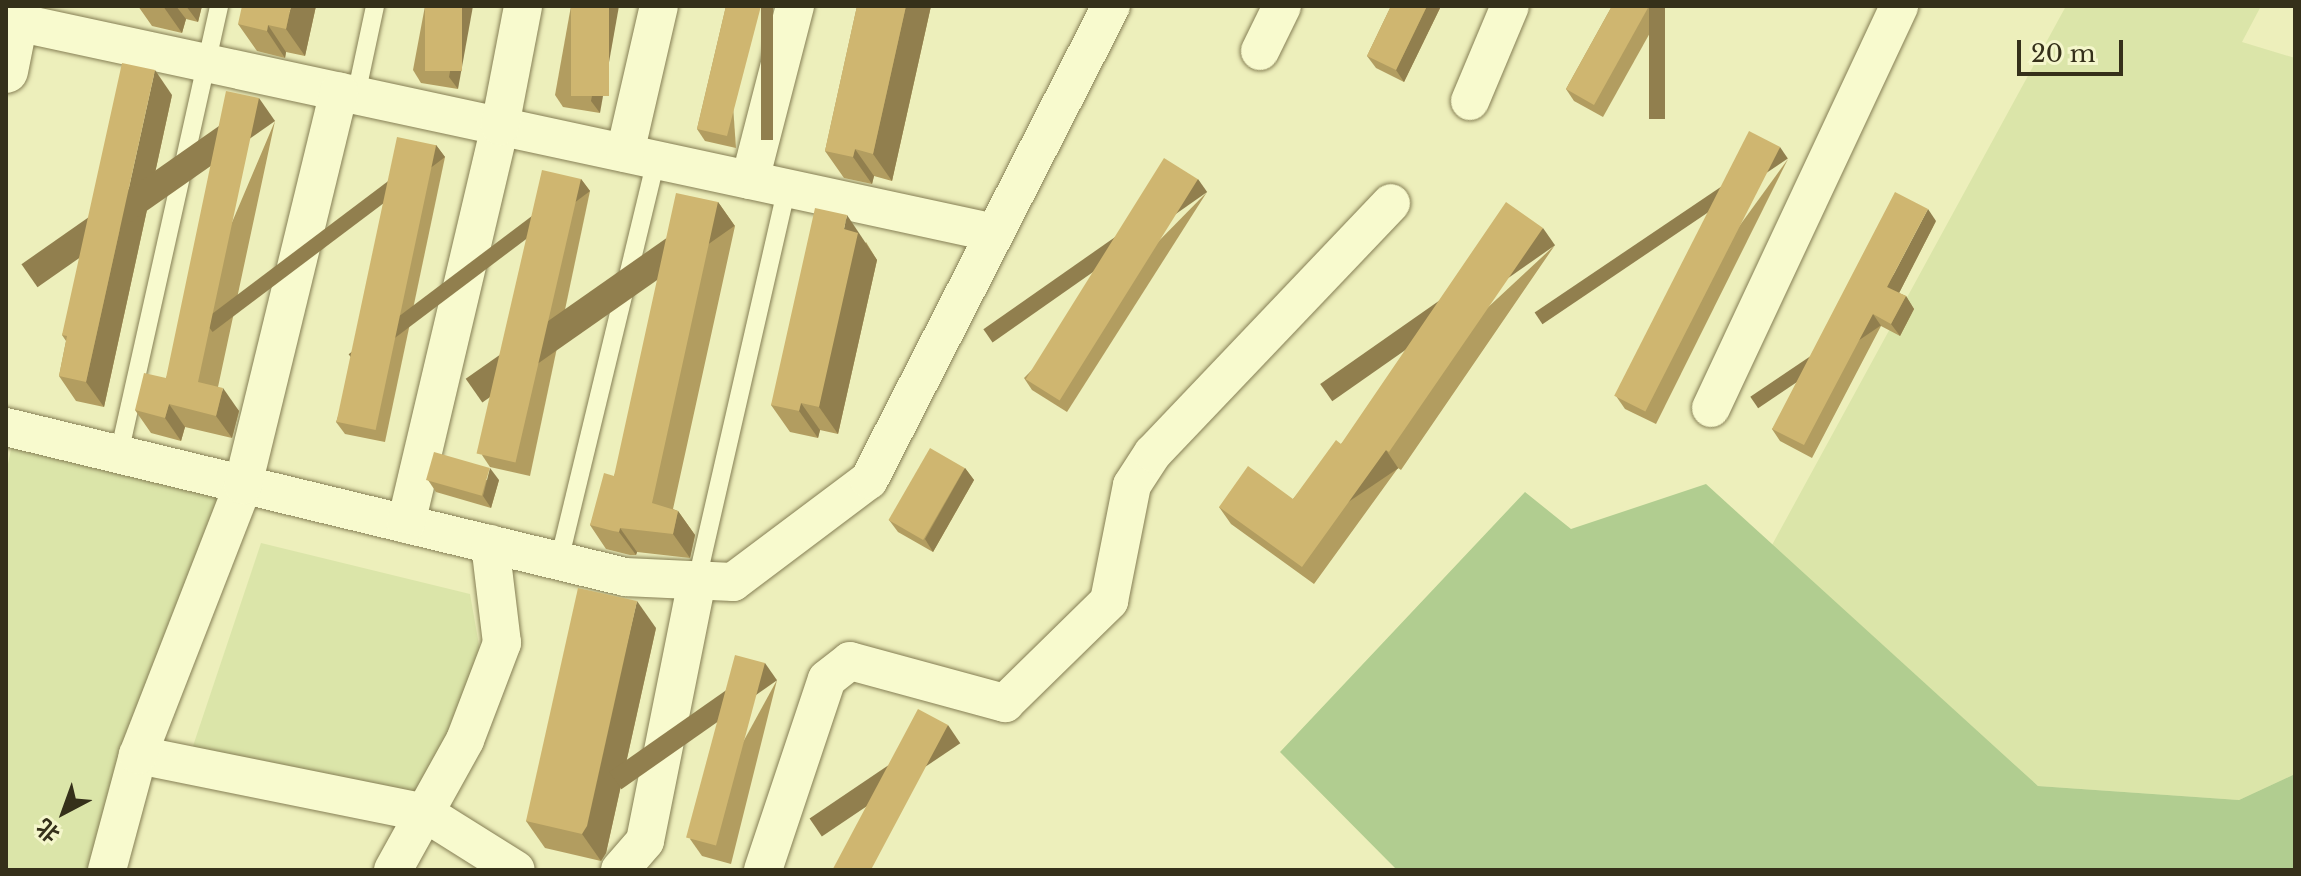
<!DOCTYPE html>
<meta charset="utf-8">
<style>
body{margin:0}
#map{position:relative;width:2301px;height:876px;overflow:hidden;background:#edefbb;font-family:"Libre Baskerville","Noto Sans SC",serif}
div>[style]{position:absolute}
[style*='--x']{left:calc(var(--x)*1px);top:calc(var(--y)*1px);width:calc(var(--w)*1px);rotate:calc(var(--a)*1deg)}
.farmland>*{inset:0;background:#dbe5a9}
.green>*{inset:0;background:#b1cd90}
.roads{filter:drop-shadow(0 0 2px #867f55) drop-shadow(0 0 2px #867f55)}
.service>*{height:18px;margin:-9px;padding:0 9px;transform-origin:9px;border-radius:9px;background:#f8face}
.minor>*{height:38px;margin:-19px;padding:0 19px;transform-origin:19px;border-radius:19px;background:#f8face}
.tertiary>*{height:44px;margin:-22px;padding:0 22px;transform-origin:22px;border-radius:22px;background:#f8face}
.wall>*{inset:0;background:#b29d60}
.shaded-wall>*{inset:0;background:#917f4e;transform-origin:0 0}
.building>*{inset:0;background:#cfb670;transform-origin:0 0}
span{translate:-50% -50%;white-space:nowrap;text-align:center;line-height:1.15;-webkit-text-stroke:6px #f4f6cb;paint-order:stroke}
.frame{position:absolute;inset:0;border:8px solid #35301a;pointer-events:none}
.north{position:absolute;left:24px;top:772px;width:80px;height:80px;-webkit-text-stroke:6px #f4f6cb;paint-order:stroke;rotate:221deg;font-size:22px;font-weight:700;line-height:32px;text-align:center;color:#35301a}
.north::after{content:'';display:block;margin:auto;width:28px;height:36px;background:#35301a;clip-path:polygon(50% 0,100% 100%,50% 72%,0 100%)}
.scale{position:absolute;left:2017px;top:40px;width:106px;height:36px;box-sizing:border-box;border:4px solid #35301a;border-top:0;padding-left:10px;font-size:24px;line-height:28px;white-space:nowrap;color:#35301a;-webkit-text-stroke:6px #f4f6cb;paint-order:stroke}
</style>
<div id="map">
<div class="farmland">
<i style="clip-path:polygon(2066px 6px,2261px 6px,2242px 42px,2295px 58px,2295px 774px,2239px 800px,2038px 786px,1772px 545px)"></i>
<i style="clip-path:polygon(12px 444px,230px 497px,96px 870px,6px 870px,6px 474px)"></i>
<i style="clip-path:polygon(261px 543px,470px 594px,480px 651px,422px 794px,191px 752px)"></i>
</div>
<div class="green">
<i style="clip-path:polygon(1706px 484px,2038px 786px,2239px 800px,2295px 774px,2295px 870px,1397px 870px,1280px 752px,1525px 492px,1571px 529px)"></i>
</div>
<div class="roads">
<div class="service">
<i style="--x:356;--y:95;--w:91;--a:-77.9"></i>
<i style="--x:119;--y:454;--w:459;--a:-77.4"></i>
<i style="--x:559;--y:561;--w:413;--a:-76.4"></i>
<i style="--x:697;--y:580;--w:402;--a:-77.1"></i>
</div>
<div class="minor">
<i style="--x:16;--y:22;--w:1001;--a:12.16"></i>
<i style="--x:1260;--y:51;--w:50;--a:-63.9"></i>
<i style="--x:1470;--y:101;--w:103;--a:-67.2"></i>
<i style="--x:625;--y:153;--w:151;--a:-77"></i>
<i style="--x:750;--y:180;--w:180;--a:-75.5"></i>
<i style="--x:1711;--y:408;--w:444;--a:-64.9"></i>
<i style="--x:6;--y:427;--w:637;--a:13.62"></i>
<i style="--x:625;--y:577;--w:108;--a:2.7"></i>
<i style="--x:733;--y:582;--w:170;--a:-36.9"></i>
<i style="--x:869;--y:480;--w:532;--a:-62.95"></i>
<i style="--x:406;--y:524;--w:409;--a:-76.7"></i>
<i style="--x:500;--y:126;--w:122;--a:-79.1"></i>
<i style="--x:138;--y:755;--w:293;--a:11.4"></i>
<i style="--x:425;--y:813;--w:107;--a:32.1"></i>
<i style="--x:107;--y:870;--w:119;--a:-74.9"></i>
<i style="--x:138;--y:755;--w:290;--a:-68.7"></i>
<i style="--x:243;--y:485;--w:405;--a:-76.3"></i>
<i style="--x:393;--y:870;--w:149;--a:-61"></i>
<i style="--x:465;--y:740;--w:104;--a:-69.1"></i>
<i style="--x:502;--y:643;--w:100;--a:-96.9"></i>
<i style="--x:620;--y:870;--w:38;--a:-49"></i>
<i style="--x:645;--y:841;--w:266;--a:-78.7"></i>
<i style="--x:763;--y:870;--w:201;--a:-71.5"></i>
<i style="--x:827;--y:679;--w:29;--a:-38"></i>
<i style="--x:850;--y:661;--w:161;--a:15.2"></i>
<i style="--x:1005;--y:703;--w:146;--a:-44.4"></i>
<i style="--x:1109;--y:601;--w:118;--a:-78.8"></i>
<i style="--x:1132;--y:485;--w:38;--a:-57"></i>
<i style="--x:1153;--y:453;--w:345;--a:-46.4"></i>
</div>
<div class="tertiary">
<i style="--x:6;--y:71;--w:66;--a:-78.7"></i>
</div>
</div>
<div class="wall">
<i style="clip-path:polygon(138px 6px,202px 6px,198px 22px,186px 19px,182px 33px,152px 26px)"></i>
<i style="clip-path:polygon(316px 6px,305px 56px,286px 52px,285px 58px,257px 51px,238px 24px)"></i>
<i style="clip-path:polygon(425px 6px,458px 89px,421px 83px,413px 70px)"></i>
<i style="clip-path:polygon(571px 6px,600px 113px,563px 107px,555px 95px)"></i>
<i style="clip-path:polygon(726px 6px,736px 148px,705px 141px,697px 129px)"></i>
<i style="clip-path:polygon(857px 6px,931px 6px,892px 181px,874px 176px,872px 184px,844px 178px,825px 151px)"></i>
<i style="clip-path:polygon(1391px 6px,1441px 6px,1404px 82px,1376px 68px,1367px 56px)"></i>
<i style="clip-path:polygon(1612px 6px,1665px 6px,1603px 117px,1574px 101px,1566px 89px)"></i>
<i style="clip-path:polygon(172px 95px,104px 407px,76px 401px,59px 376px,66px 341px,62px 335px)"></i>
<i style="clip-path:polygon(275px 121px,218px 387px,239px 411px,232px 438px,185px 427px,181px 441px,151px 433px,135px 410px,166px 378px)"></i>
<i style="clip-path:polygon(436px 145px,445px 157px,385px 442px,345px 434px,336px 422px)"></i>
<i style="clip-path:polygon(1788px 159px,1656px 424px,1625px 409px,1616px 396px)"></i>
<i style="clip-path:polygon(581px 179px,590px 191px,530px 476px,490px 467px,482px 455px)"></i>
<i style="clip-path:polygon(1207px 192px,1067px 412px,1032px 390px,1024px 378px)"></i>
<i style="clip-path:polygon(718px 202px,735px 226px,673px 509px,678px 511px,695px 535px,690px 558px,637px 552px,636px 555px,630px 555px,606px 549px,590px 525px,614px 476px)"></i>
<i style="clip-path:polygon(1936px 221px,1899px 293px,1906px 296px,1914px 309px,1900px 336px,1881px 326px,1812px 458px,1780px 441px,1772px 429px)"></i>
<i style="clip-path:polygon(866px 242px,877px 260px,838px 434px,820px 430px,818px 438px,790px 432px,771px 405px)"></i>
<i style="clip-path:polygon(1555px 245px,1401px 470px,1398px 468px,1314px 584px,1231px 524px,1219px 507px,1293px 499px,1341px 444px)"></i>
<i style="clip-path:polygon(965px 468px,974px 480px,933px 552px,898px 532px,889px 520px)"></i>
<i style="clip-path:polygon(428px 480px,499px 480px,491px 508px,436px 492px)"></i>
<i style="clip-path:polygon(656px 628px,606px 853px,601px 861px,545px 848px,526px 821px)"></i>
<i style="clip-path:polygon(777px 680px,731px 864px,702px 856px,690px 839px)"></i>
</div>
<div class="shaded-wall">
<i style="clip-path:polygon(163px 6px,176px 6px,186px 19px,182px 33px)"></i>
<i style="clip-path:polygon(186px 6px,202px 6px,198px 22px)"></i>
<i style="clip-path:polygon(291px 6px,316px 6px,305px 56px,286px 29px)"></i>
<i style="clip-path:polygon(462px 6px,473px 6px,458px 89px,449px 77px)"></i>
<i style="clip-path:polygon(609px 6px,619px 6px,600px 113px,591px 101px)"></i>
<i style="left:761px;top:6px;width:12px;height:134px"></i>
<i style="clip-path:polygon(906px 6px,931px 6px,892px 181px,873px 154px)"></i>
<i style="clip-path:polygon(1427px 6px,1441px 6px,1404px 82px,1396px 70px)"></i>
<i style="left:1649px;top:6px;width:16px;height:113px"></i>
<i style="clip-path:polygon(268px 25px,286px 52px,285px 58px,267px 31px)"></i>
<i style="clip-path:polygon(155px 70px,172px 95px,104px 407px,86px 382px)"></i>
<i style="left:259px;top:98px;width:28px;height:290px;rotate:55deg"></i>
<i style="left:436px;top:145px;width:15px;height:291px;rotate:53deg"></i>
<i style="left:1780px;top:147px;width:14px;height:296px;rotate:56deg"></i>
<i style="clip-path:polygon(855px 149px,874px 176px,872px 184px,853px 157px)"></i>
<i style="left:581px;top:179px;width:15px;height:291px;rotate:53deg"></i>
<i style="left:1198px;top:179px;width:16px;height:262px;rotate:55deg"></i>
<i style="left:718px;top:202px;width:29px;height:308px;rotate:55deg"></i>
<i style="clip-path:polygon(1928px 209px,1936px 221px,1896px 299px,1887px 287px)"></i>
<i style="clip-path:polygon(847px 215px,877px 260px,838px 434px,819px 407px,844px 229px)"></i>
<i style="left:1543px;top:228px;width:21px;height:272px;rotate:55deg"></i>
<i style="clip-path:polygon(1906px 296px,1914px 309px,1900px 336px,1891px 324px)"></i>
<i style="left:1873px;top:314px;width:14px;height:148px;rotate:56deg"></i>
<i style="clip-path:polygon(223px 388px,239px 411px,232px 438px,216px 416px)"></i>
<i style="clip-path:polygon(801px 403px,820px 430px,818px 438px,799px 411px)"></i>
<i style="clip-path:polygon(169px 404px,185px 427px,181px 441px,165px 418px)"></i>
<i style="left:1386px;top:450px;width:22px;height:144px;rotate:56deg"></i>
<i style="clip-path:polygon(490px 468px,499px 480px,491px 508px,483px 496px)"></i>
<i style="clip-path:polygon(965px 468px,974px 480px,933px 552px,925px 539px)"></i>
<i style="clip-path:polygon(678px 511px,695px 535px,690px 558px,673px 534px)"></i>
<i style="clip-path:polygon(620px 528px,637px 552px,636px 555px,619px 532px)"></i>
<i style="clip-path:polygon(637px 601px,656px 628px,606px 853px,601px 861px,582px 834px)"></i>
<i style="left:765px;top:663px;width:21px;height:190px;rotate:55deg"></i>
<i style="left:948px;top:725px;width:22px;height:167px;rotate:56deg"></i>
</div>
<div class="building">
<i style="clip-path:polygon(242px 6px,291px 6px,286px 29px,268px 25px,267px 31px,238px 24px)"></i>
<i style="left:425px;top:6px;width:37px;height:65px"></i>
<i style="left:571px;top:6px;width:38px;height:90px"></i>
<i style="clip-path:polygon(726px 6px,761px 6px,727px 136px,697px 129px)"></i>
<i style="clip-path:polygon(857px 6px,906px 6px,873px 154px,855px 149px,853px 157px,825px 151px)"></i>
<i style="clip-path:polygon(1391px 6px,1427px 6px,1396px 70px,1367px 56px)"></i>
<i style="clip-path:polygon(1612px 6px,1649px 6px,1594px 105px,1566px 89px)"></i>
<i style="clip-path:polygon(122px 63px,155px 70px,86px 382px,59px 376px,67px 336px,62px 335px)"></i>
<i style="clip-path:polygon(226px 91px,259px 98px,198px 382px,223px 388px,216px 416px,169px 404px,165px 418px,135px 410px,144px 373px,166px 378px)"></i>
<i style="left:1749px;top:131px;width:35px;height:297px;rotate:27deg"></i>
<i style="left:397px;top:137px;width:40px;height:291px;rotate:12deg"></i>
<i style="left:1164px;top:158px;width:40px;height:261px;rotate:32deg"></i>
<i style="left:542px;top:170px;width:40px;height:291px;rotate:13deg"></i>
<i style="clip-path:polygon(1895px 192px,1928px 209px,1887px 287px,1906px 296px,1891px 324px,1873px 314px,1804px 445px,1772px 429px)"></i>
<i style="clip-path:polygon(676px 193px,718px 202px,652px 503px,678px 511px,673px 534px,620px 528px,619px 532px,613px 531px,590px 525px,604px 473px,614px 476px)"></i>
<i style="clip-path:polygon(1506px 202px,1543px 228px,1389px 452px,1386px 450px,1302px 567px,1219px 507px,1248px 466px,1293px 499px,1336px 440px,1341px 444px)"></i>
<i style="clip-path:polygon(815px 208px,847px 215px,844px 229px,858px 233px,819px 407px,801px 403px,799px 411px,771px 405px)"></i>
<i style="left:930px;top:448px;width:40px;height:83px;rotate:30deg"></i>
<i style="left:434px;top:452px;width:58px;height:29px;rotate:16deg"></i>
<i style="clip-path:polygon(578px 588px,637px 601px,587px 826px,582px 834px,526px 821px)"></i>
<i style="left:735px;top:655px;width:31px;height:189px;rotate:15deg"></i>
<i style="left:918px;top:709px;width:34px;height:185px;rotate:28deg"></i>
</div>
<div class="frame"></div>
<div class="north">北</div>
<div class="scale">20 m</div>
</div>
